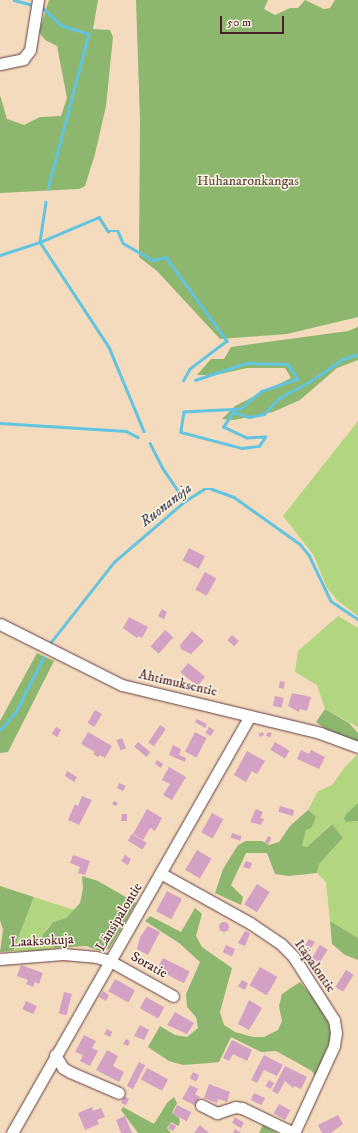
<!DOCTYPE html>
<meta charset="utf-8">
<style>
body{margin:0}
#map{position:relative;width:358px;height:1133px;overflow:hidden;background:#f4dbbd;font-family:"IM FELL DW Pica",serif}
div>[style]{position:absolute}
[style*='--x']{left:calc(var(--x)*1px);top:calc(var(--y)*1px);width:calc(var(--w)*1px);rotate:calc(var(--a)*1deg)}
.green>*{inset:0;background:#b2d67f}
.forest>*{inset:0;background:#8db76e}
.stream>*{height:2.5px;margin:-1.25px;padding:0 1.25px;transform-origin:1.25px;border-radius:1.25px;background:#62c4e0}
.building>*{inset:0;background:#d3a1c4;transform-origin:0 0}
.round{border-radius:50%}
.roads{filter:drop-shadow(0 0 1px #643b41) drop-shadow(0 0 1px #643b41)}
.minor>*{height:11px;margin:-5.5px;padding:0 5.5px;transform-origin:5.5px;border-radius:5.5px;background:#fff}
span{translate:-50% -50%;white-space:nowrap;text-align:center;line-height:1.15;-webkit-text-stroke:3px #fcf5e5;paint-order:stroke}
.park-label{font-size:14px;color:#644d40}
.street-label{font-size:14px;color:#4a1f2b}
.water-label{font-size:15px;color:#515161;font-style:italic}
.scale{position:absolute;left:220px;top:16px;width:64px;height:18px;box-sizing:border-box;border:2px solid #4a1f2b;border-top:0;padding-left:5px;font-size:12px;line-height:14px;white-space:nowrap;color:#4a1f2b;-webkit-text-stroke:3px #fcf5e5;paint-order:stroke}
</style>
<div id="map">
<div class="green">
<i style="clip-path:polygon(358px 421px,358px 616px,338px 601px,327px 588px,313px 554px,283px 516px)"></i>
<i style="clip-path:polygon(338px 616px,358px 628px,358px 727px,325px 709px,317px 685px,295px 672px,298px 651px)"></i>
<i style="clip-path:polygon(358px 754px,358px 803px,346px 814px,347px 822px,358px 821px,358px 938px,330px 921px,326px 882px,317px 873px,319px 864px,343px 838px,331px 824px,307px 847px,301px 846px,306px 830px,316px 818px,308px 810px,318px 791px,332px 785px,345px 767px)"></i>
<i style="clip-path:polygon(34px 897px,74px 910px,66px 918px,53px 922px,46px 929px,45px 942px,55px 948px,40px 952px,13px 951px)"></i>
</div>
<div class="forest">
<i style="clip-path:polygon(49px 0,98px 0,93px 29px,110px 30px,113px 37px,106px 106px,95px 154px,85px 186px,79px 189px,0 193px,0 95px,7px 119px,24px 125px,40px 117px,61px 116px,67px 98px,57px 46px,45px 40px,39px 32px)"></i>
<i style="clip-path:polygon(136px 0,268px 0,264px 9px,275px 15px,290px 8px,298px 8px,305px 0,324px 9px,330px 8px,335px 0,358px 0,358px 317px,287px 334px,220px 339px,157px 271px,139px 257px,140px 120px)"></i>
<i style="clip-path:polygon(358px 327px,358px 360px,337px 368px,300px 400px,273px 412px,234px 420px,222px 419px,235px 406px,291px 378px,285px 368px,247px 368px,216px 375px,197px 375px,211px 359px,224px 359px,231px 347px,348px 331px)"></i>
<i style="clip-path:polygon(37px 653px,54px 661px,8px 752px,0 753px,0 721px)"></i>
<i style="clip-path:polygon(325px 709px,349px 723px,358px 733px,358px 742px,331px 733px,316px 722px)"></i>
<i style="clip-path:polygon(358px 803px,358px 821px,346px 822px,344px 819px,346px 814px)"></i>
<i style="clip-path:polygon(308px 810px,316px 817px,311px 828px,306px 830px,302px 846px,307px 847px,332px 824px,343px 838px,319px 864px,317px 873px,289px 876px,275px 874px,267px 853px,246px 853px,231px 885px,243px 897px,241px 905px,215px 893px,223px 869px,238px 845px,246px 841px,262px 841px,269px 845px,279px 842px,290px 826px)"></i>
<i style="clip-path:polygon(82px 876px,98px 881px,136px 903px,109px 949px,100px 951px,86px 946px,55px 948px,45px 942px,42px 936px,53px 922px,66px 918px,80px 903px,83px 888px)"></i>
<i style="clip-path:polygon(0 886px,34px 897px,13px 951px,0 952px,3px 930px,0 920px)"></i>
<i style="clip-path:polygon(195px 908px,202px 914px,196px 936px,202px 947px,232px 968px,220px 1012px,224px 1025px,235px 1032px,253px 1037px,264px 1037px,278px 1030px,282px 1021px,279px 1006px,282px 994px,300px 982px,316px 1001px,329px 1023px,331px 1038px,315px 1076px,312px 1071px,276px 1051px,261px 1052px,231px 1037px,219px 1062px,210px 1063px,183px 1065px,169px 1061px,148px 1047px,160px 1026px,175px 1035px,187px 1037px,198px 1028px,196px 1017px,187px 1007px,186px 994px,200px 962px,179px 943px,145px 921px,150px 916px,181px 932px)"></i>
<i style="clip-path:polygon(330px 921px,358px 938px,358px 960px,345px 955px,332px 944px)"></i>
<i style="clip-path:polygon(174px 1097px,177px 1103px,172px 1113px,179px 1118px,180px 1123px,178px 1126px,171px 1122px,167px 1128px,171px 1133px,138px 1133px,121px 1110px,123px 1107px,154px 1124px,167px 1103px)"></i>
<i style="clip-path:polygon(263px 1125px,277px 1133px,259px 1133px)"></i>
</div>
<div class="stream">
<i style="--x:14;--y:0;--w:16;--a:15"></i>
<i style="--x:43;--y:8;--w:25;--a:43"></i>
<i style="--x:61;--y:25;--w:29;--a:18"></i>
<i style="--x:89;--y:34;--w:160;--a:104.8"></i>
<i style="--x:46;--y:202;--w:40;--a:98.5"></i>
<i style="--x:40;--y:242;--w:126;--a:56.7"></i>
<i style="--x:109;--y:347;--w:91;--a:67.4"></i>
<i style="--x:0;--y:255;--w:42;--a:-18"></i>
<i style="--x:40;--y:242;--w:64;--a:-23"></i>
<i style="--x:99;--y:217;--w:17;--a:57"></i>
<i style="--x:108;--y:231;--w:10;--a:0"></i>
<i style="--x:118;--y:231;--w:13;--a:67"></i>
<i style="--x:123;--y:243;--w:34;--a:30"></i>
<i style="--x:153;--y:260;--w:13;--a:-13"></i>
<i style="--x:166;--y:257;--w:104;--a:54"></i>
<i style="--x:227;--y:341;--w:46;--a:142.9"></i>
<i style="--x:190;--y:369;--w:13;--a:119"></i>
<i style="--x:195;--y:380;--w:54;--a:-18.4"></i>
<i style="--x:246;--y:363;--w:42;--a:1.4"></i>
<i style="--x:288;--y:364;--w:18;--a:56"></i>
<i style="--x:298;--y:379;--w:39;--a:161"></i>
<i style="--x:261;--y:392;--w:26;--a:140"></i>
<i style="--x:241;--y:409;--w:57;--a:177"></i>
<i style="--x:184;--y:412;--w:20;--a:99"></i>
<i style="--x:181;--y:432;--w:63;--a:14.7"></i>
<i style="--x:242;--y:448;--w:17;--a:-7"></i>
<i style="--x:259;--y:446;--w:11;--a:-56"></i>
<i style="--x:265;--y:437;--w:18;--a:177"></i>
<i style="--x:247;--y:438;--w:26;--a:-155"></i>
<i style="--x:223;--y:427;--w:18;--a:-56"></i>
<i style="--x:233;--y:412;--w:17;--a:17"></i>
<i style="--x:249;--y:417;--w:15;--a:-11"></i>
<i style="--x:264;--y:414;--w:22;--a:-47"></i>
<i style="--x:279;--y:398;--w:34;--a:-28"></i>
<i style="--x:309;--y:382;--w:41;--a:-34.1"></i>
<i style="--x:343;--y:359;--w:16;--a:-18"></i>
<i style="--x:0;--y:423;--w:126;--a:3.6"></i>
<i style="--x:126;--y:431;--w:13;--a:27"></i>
<i style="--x:150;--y:443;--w:27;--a:63"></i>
<i style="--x:162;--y:467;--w:41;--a:55.9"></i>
<i style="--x:51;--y:642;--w:102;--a:-51.8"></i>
<i style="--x:114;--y:562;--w:94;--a:-40.7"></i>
<i style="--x:185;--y:501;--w:22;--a:-32"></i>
<i style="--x:204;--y:489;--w:8;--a:0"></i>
<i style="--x:212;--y:489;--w:23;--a:20"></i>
<i style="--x:234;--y:497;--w:81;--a:35.5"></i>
<i style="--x:300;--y:544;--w:14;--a:51"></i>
<i style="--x:309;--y:555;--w:51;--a:64.4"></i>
<i style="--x:331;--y:601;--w:32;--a:34"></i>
<i style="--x:0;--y:730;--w:23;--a:-49"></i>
<i style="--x:15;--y:713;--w:62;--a:-63"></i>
</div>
<div class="building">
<i style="left:189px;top:548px;width:18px;height:14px;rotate:27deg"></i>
<i style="left:205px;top:572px;width:13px;height:20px;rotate:29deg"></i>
<i style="clip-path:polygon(162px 609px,167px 612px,164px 619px,158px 616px)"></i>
<i style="clip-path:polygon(129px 617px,148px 627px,142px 638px,139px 636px,137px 638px,123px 628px)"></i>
<i style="left:165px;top:630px;width:11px;height:22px;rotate:41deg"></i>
<i style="clip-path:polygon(192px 631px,204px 641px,191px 654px,181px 649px,180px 645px)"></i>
<i style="left:232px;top:635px;width:9px;height:7px;rotate:41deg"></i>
<i style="left:188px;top:663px;width:22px;height:12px;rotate:39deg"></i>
<i style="left:280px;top:681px;width:5px;height:7px;rotate:11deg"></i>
<i style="clip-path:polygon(292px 693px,311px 697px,307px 711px,300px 709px,299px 712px,288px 706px)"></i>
<i style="left:275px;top:696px;width:9px;height:10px;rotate:13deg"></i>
<i style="left:95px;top:710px;width:8px;height:15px;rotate:30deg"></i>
<i style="clip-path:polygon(197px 719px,207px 724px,205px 728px,195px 722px)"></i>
<i style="left:160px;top:725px;width:7px;height:21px;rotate:34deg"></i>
<i style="left:56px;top:727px;width:6px;height:8px;rotate:31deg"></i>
<i style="left:209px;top:727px;width:6px;height:7px;rotate:31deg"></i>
<i style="clip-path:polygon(88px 732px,112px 746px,105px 758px,100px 755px,98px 757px,93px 754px,95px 752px,81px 744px)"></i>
<i style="left:195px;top:732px;width:13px;height:22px;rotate:27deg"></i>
<i style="clip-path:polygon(263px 732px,264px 735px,260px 737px,258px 734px)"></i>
<i style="clip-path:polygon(268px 732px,272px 733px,270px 737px,266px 736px)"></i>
<i style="left:122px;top:738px;width:11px;height:6px;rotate:68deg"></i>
<i style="left:138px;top:742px;width:16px;height:6px;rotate:40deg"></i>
<i style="left:275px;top:742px;width:17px;height:9px;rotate:31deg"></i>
<i style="clip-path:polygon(173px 745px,181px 749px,179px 755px,186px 758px,185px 762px,169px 755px)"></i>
<i style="clip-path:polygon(301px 750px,309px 754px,311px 750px,325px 757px,319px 769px,297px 759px)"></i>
<i style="clip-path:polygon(247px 751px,265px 761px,257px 774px,252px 771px,246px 782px,234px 775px)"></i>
<i style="clip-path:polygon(157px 760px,163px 764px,161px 768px,155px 764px)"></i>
<i style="clip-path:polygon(169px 767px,186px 777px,172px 800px,163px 795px,170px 784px,162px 780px)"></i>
<i style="clip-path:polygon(67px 771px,77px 777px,74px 782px,65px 776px)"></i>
<i style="clip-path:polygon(119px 783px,126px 786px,123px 791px,117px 788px)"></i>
<i style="clip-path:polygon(82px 796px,92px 800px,79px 825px,68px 820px,75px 804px,78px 806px)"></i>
<i style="clip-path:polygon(114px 801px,118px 803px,116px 806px,112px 804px)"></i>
<i style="left:280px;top:806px;width:15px;height:6px;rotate:16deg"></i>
<i style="clip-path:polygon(147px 809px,162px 818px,155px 831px,150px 828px,143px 840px,133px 834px)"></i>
<i style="clip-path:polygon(256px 809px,263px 812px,260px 818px,264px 819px,261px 825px,250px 822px)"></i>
<i style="left:212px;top:813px;width:13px;height:22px;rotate:29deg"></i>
<i style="clip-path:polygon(122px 814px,127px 814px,127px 821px,121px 821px)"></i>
<i style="left:232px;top:833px;width:10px;height:5px;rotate:17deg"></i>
<i style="left:132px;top:834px;width:17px;height:8px;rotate:31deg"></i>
<i style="left:268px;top:836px;width:4px;height:7px;rotate:27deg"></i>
<i style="left:197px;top:850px;width:17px;height:23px;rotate:31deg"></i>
<i style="clip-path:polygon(73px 855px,90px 861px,85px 875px,78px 873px,80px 867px,70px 863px)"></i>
<i style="clip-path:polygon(125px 855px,131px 859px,128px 865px,121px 861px)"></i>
<i style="clip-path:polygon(246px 861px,252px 863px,250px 869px,243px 867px)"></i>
<i style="left:257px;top:884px;width:15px;height:24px;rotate:32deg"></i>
<i style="left:167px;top:891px;width:17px;height:23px;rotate:28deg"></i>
<i class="round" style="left:219px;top:922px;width:10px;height:10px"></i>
<i style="clip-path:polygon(148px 926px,160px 932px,148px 955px,137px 949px,140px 937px)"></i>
<i style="clip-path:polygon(245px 931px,250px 933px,245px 946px,238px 943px)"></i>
<i style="clip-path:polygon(309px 939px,315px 942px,311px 948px,305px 945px)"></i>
<i style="left:226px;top:945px;width:10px;height:8px;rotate:24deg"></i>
<i style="left:320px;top:945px;width:9px;height:16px;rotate:32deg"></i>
<i style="left:163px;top:958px;width:30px;height:13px;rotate:27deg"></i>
<i style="clip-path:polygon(21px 965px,43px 973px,39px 984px,35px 982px,33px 987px,26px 984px,28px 980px,17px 976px)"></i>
<i style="left:260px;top:967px;width:20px;height:21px;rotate:30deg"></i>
<i style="left:346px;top:970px;width:9px;height:20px;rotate:32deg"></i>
<i style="left:115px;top:979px;width:23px;height:14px;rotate:29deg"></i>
<i style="clip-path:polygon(242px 980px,248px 983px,245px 990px,238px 986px)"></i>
<i style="clip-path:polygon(103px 991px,109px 995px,106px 1001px,99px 997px)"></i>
<i style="left:64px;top:992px;width:8px;height:22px;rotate:14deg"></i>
<i style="left:146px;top:997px;width:21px;height:13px;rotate:29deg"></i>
<i style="clip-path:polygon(249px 1000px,262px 1008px,249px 1030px,238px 1024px)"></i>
<i style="left:26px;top:1001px;width:12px;height:9px;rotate:24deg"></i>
<i style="clip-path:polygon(175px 1012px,194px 1023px,187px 1034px,167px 1025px)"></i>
<i style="clip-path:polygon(140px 1025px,149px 1030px,144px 1040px,134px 1036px)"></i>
<i style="clip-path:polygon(107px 1029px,112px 1032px,110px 1037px,104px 1034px)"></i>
<i style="clip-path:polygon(84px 1035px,96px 1041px,92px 1048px,98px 1051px,90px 1066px,80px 1061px,83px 1055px,75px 1052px)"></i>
<i style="clip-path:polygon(126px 1039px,130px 1041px,128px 1046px,123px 1044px)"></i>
<i style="clip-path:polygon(232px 1040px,252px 1050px,247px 1061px,233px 1054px,229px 1061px,223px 1058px)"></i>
<i style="clip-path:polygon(107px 1050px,118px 1056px,113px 1066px,124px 1072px,119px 1082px,96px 1070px)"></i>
<i style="clip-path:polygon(264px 1055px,283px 1065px,277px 1076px,264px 1070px,257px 1083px,251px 1080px)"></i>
<i style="left:139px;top:1062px;width:7px;height:27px;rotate:27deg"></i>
<i style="clip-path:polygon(285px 1066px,307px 1077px,301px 1089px,294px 1086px,293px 1088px,285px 1081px,278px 1094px,272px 1091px)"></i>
<i style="left:147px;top:1068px;width:24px;height:13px;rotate:28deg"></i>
<i style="left:193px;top:1072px;width:7px;height:7px;rotate:27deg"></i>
<i style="left:269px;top:1080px;width:6px;height:7px;rotate:31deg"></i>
<i style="clip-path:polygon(209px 1084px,230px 1092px,227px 1102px,218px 1099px,217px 1103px,204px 1098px)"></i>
<i style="clip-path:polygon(190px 1085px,198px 1089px,195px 1094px,200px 1097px,196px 1106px,182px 1099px)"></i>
<i style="left:254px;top:1093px;width:12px;height:8px;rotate:24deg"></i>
<i style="clip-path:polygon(124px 1096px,129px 1099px,126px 1105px,121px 1103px)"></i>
<i style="left:279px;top:1104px;width:13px;height:11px;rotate:29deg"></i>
<i style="left:177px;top:1105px;width:16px;height:10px;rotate:27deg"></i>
<i style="clip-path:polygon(92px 1107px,93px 1111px,101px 1108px,105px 1117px,97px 1120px,99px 1124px,85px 1130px,78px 1113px)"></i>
<i style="clip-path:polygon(338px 1115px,343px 1124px,331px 1133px,322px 1133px,318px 1125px)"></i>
<i style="clip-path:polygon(125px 1116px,132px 1133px,121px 1133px,116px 1120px)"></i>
<i style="clip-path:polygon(235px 1117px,244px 1123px,241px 1128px,232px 1123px)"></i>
<i style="left:171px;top:1123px;width:6px;height:6px;rotate:31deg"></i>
<i style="clip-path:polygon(200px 1125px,209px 1133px,194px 1133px)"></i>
<i style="clip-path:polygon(235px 1129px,241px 1133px,233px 1133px)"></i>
</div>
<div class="roads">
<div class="minor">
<i style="--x:0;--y:64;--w:24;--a:-12"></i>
<i style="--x:23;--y:59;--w:11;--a:-52"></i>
<i style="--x:30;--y:50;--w:51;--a:-80.9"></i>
<i style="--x:0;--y:624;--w:136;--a:26.6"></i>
<i style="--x:122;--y:685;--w:204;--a:13.6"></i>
<i style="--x:320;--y:733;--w:40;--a:20.2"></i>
<i style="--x:162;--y:874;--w:101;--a:29.1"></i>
<i style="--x:250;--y:923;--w:37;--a:34"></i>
<i style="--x:281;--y:944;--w:17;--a:45"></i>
<i style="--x:293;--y:956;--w:76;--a:57.4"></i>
<i style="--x:334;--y:1020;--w:13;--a:81"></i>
<i style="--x:336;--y:1033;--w:13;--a:99"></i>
<i style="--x:334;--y:1046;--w:96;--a:114.7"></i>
<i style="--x:0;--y:959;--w:63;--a:-4.5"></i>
<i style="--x:63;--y:954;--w:33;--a:5"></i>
<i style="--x:96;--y:957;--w:15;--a:16"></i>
<i style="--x:110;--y:961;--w:72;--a:29.1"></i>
<i style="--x:55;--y:1055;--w:15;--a:58"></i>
<i style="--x:63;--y:1068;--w:8;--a:30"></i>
<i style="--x:70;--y:1072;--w:53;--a:23.2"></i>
<i style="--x:201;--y:1105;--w:18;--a:27"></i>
<i style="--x:217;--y:1113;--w:19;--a:-18"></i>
<i style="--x:235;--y:1107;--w:7;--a:8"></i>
<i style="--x:242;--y:1108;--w:58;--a:25.7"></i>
<i style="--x:12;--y:1133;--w:480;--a:-60.3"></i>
</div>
</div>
<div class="park-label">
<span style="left:248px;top:181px">Huhanaronkangas</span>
</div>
<div class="street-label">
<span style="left:178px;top:683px;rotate:13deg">Ahtimuksentie</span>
<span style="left:119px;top:917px;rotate:-59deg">Länsipalontie</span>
<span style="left:42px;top:941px;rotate:-3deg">Laaksokuja</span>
<span style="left:149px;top:965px;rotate:29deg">Soratie</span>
<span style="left:315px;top:966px;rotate:55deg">Itäpalontie</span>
</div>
<div class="water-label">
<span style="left:166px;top:505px;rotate:-38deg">Ruonanoja</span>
</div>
<div class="scale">50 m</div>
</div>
